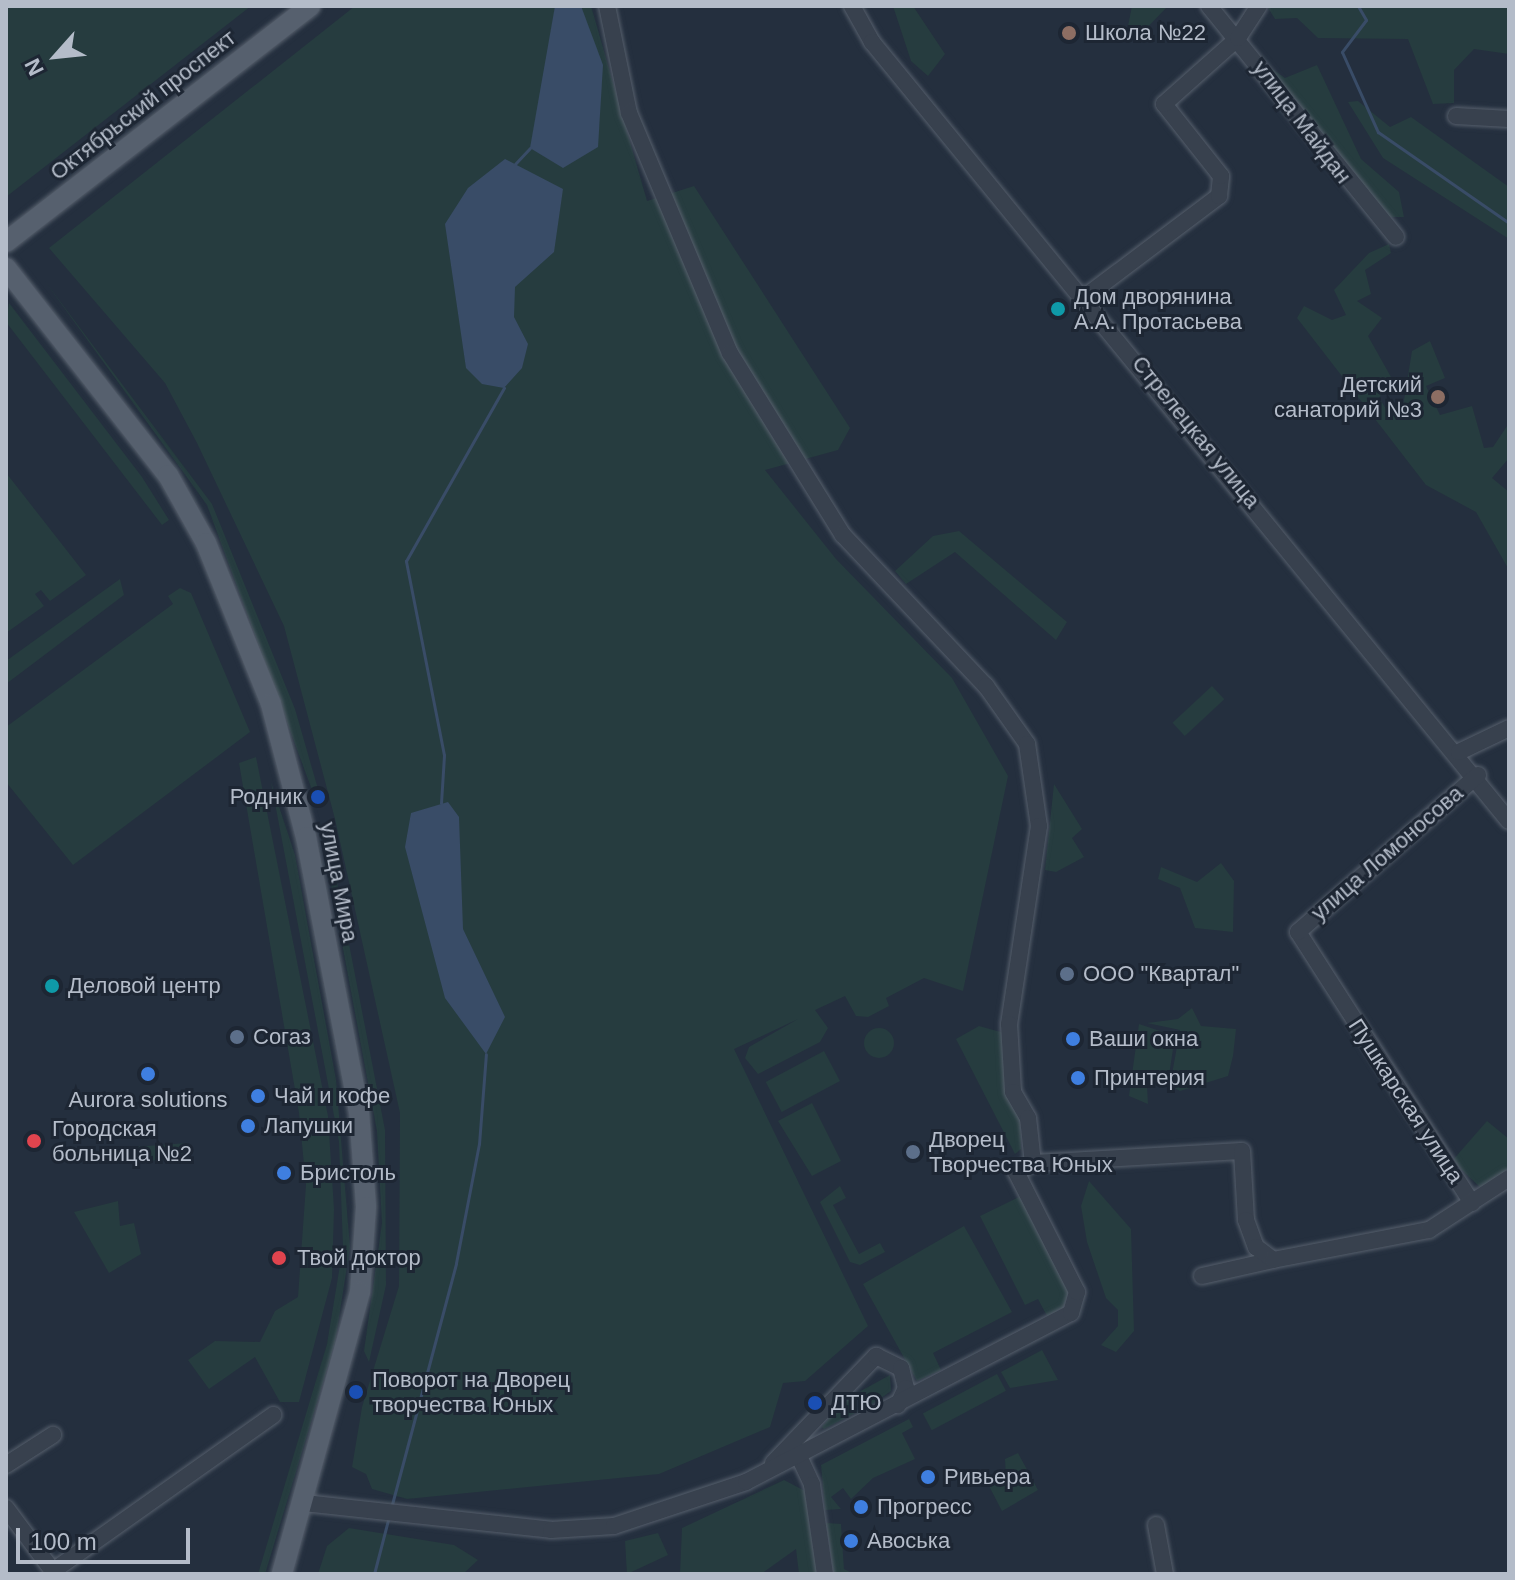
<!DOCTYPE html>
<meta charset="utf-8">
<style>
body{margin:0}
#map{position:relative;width:1515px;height:1580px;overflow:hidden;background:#242f3e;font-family:Helvetica,sans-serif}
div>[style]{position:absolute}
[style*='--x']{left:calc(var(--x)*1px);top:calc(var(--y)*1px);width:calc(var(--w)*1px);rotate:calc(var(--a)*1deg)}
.green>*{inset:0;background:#263c3f;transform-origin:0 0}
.round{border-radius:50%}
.water>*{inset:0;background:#394c67}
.stream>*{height:3px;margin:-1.5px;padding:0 1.5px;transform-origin:1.5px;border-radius:1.5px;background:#394c67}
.roads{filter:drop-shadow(0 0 2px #565f6c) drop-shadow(0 0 2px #565f6c)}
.minor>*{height:16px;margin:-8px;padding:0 8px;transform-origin:8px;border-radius:8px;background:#38414e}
.major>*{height:20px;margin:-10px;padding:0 10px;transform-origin:10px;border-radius:10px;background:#56606e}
.dots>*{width:22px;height:22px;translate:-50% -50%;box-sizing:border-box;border:4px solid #1d2633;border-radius:50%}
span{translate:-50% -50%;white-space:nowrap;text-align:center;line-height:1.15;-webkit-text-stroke:6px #1d2633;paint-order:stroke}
.poi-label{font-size:22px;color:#b4bcc9}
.left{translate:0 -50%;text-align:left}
.right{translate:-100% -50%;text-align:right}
.street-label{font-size:22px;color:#b4bcc9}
.frame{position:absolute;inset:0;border:8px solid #b4bcc9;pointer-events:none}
.north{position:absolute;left:16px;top:16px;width:80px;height:80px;-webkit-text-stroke:6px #1d2633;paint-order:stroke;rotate:243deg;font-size:22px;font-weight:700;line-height:32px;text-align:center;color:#b4bcc9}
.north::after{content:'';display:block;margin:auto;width:28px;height:36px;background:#b4bcc9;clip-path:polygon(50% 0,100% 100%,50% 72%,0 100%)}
.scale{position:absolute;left:16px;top:1528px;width:174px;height:36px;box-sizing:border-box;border:4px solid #b4bcc9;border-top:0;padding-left:10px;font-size:24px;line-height:28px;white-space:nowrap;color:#b4bcc9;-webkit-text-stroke:6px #1d2633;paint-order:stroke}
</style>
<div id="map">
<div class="green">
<i style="clip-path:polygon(6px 6px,251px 6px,6px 197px)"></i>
<i style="clip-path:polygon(355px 6px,591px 6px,647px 201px,694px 186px,850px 428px,838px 450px,765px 470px,836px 559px,952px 678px,1008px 776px,963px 991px,924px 978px,886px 998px,889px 1006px,868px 1017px,856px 1016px,845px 996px,815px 1010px,828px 1028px,820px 1042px,758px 1074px,745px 1058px,749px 1047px,798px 1019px,734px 1049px,868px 1326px,805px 1381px,783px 1383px,770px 1427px,659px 1474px,407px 1499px,372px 1489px,366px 1474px,352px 1467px,362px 1407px,399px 1286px,400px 1113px,335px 819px,284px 626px,197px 443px,165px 383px,49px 248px)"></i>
<i style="clip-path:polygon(893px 6px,913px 6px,945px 54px,928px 76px,911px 61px)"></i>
<i style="clip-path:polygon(1132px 6px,1168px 6px,1140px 35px,1128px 26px)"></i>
<i style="clip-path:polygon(1267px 6px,1509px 6px,1509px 54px,1474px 49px,1454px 70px,1454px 103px,1433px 104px,1408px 39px,1318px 38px,1297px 18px,1275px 19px)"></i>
<i style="clip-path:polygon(1261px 61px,1285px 78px,1317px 65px,1361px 159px,1399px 192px,1404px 217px,1387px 217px)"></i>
<i style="clip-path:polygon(1358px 101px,1390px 127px,1411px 117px,1509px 187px,1509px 239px,1383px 158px,1348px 102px)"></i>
<i style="clip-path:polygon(1389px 244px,1391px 253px,1365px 270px,1371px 294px,1357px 301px,1382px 318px,1368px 336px,1391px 377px,1379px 398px,1388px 412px,1403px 406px,1412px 351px,1430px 341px,1445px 378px,1426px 386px,1440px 415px,1472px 406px,1484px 448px,1493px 447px,1509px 423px,1509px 458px,1492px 478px,1509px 492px,1509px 570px,1476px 512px,1426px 485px,1297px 318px,1304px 306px,1332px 320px,1346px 315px,1334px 290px,1369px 253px)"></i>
<i style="clip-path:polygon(44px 280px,212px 504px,295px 709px,318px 789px,312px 790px,207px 505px)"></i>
<i style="clip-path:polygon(9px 303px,142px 477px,169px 520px,162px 525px,6px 322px)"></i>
<i style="clip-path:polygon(7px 474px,86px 575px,50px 601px,41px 590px,35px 594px,44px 606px,6px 633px)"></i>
<i style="clip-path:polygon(959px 531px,1067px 622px,1056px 640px,955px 552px,906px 584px,895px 571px,933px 536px)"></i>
<i style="clip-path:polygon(120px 579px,124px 595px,6px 684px,6px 661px)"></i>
<i style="clip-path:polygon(180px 588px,191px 593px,250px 732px,73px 865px,6px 782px,6px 727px,173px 604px,168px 596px)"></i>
<i style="left:1212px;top:686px;width:18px;height:54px;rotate:47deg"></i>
<i style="clip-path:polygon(256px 757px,328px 1116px,334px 1209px,332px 1278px,299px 1402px,280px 1402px,255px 1357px,209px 1389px,188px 1360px,215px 1341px,260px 1342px,275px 1311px,298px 1297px,306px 1185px,299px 1113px,239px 763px)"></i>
<i style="clip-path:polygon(271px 782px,295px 855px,336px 1080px,350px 1247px,335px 1343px,265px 1574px,258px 1574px,327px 1344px,343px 1247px,339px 1142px)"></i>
<i style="clip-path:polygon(1054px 784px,1082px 829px,1072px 838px,1084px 857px,1056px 872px,1045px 870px)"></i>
<i style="clip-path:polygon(328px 835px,385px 1130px,386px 1285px,369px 1362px,364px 1351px,382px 1223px,377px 1131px,322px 836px)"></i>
<i style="clip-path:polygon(1221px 863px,1234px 881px,1233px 932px,1195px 928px,1180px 888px,1158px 879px,1161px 867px,1197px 882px)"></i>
<i style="clip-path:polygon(1192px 1008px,1201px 1026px,1236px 1029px,1233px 1056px,1228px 1076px,1180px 1091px,1170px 1085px,1180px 1030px,1147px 1023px,1178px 1019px)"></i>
<i style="clip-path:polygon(1139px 1024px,1175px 1036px,1168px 1082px,1147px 1086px,1148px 1104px,1129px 1096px)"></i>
<i style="clip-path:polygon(979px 1026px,1004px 1033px,1020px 1117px,1021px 1149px,1015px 1154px,956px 1039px)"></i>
<i class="round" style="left:864px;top:1028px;width:30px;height:30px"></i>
<i style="left:824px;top:1051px;width:34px;height:66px;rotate:62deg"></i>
<i style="clip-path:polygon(812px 1103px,841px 1161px,812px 1176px,778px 1121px)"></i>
<i style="clip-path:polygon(1487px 1121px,1509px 1139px,1509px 1173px,1480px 1187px,1452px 1161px)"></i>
<i style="left:188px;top:1143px;width:15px;height:63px;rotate:86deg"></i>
<i style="clip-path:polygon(1089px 1181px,1131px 1229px,1134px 1331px,1116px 1352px,1101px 1345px,1118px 1326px,1118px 1310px,1106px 1298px,1087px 1242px,1081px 1206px)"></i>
<i style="clip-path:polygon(840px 1186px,846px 1198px,833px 1205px,859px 1254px,880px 1243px,885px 1252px,860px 1265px,850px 1262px,820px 1202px)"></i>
<i style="clip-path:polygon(1021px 1196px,1070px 1289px,1063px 1308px,1047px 1316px,1038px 1299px,1025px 1305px,980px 1216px)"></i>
<i style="clip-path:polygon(118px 1201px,120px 1226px,134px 1223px,141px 1254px,109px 1273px,74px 1212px)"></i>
<i style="clip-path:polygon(964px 1226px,1012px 1312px,933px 1353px,941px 1370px,917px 1381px,863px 1284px)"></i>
<i style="clip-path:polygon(1042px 1350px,1058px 1380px,1010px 1388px,1001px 1372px)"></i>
<i style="left:997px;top:1374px;width:19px;height:84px;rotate:62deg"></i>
<i style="clip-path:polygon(890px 1375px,891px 1391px,867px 1408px,859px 1392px)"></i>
<i style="clip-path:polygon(849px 1394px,857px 1412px,824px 1429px,822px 1427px)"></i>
<i style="clip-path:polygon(909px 1419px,913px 1427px,902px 1433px,915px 1459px,873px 1478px,851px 1499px,843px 1488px,831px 1497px,841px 1509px,825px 1510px,821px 1465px)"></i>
<i style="clip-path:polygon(1018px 1453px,1038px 1490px,1002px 1511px,989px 1486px,1006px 1478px,1005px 1459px)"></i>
<i style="clip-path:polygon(784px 1480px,807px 1492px,817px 1574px,799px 1574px,796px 1549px,761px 1574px,680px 1574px,682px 1528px)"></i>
<i style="clip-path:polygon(826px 1523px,841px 1524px,844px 1569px,854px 1574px,834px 1574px)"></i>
<i style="clip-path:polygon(349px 1528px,454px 1545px,478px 1560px,463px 1574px,318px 1574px,327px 1546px)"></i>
<i style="clip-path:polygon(658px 1533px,668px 1555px,627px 1574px,625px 1541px)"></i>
</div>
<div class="water">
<i style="clip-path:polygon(555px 6px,581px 6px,603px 65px,598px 147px,563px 168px,530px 148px)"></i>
<i style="clip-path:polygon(505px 159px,563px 189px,554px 252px,515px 287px,514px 317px,528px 344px,522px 368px,504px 388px,482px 384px,466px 368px,445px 224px,468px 188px)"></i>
<i style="clip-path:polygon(448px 802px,459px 817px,463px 929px,505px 1017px,486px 1054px,445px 998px,405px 847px,411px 813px)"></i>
</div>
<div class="stream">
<i style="--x:1358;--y:6;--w:16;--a:60"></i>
<i style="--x:1366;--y:20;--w:40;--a:127"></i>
<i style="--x:1342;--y:52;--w:88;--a:65.8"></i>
<i style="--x:1378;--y:132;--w:160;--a:34.8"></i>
<i style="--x:515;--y:164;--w:22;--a:-47"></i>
<i style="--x:441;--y:803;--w:48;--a:-86.4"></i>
<i style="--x:444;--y:755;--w:198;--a:-101.1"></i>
<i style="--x:406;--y:561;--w:199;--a:-60.5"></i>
<i style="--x:391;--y:1508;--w:253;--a:-75.1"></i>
<i style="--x:456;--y:1263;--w:121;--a:-79.1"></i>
<i style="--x:479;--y:1144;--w:90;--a:-85.6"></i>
<i style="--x:374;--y:1574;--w:56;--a:-75.5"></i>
</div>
<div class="roads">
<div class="minor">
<i style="--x:607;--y:6;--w:109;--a:78.4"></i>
<i style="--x:629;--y:113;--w:260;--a:67.2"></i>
<i style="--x:730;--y:353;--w:214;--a:58.2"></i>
<i style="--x:843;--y:535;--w:208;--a:46.6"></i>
<i style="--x:986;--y:686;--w:71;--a:54.7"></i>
<i style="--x:1027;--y:744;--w:83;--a:81.7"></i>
<i style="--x:1039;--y:826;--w:200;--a:98.6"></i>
<i style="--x:1009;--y:1024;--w:68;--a:86.6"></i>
<i style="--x:1013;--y:1092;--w:30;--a:60"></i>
<i style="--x:1028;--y:1118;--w:45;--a:83.7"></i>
<i style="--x:852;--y:6;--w:41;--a:60.9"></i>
<i style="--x:872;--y:42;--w:1006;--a:50.73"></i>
<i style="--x:1209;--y:6;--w:297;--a:51"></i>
<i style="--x:1456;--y:116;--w:53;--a:3.2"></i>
<i style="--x:1085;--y:297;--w:168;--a:-37"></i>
<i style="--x:1219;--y:196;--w:20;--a:-84"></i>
<i style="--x:1221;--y:176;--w:92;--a:-128.4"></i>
<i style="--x:1164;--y:104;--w:99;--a:-41.7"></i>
<i style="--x:1238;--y:38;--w:38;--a:-57"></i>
<i style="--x:1459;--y:752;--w:55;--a:-25.6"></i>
<i style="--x:1472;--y:1203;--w:322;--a:-122.7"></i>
<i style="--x:1298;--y:932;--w:239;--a:-41.1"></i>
<i style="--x:1202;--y:1276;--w:73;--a:-12.7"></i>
<i style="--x:796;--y:1450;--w:38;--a:65"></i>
<i style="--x:812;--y:1485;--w:90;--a:81.7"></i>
<i style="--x:773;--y:1463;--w:149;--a:-46.1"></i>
<i style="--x:876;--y:1356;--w:28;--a:26"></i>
<i style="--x:901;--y:1368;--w:21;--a:76"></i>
<i style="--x:906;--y:1388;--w:19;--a:115"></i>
<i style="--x:6;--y:1465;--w:56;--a:-32.6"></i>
<i style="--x:304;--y:1503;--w:248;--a:6.2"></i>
<i style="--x:551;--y:1530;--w:63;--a:-3.6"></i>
<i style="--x:614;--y:1526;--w:139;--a:-18.4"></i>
<i style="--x:746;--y:1482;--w:366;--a:-27.5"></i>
<i style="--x:1071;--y:1313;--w:22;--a:-74"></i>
<i style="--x:1077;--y:1292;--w:135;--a:-116.9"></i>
<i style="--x:1016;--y:1172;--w:19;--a:-28"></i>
<i style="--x:1033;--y:1163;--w:209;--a:-3.3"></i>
<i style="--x:1242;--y:1151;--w:69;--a:86.7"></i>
<i style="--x:1246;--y:1220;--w:29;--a:70"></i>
<i style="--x:1256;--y:1247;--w:21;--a:37"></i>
<i style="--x:1273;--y:1260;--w:159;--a:-10.9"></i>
<i style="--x:1429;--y:1230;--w:95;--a:-33"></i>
<i style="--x:6;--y:1508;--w:82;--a:53.4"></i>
<i style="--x:1156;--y:1525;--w:50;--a:79.6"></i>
<i style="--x:53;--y:1571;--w:270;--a:-35.3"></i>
</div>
<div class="major">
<i style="--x:6;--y:242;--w:385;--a:-37.8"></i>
<i style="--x:6;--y:268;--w:263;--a:52"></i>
<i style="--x:168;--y:475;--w:78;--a:60.8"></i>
<i style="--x:206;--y:543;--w:174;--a:68"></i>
<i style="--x:271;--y:704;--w:138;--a:75.3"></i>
<i style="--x:306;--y:837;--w:279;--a:79.1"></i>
<i style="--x:359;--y:1111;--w:96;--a:85.8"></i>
<i style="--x:366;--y:1207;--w:85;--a:94"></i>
<i style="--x:360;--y:1292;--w:293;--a:105.5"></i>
</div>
</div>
<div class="dots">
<i style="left:1069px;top:33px;background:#8d6e63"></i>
<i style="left:1058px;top:309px;background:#0f9aa8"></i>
<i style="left:1438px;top:397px;background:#8d6e63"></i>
<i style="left:318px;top:797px;background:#1a4fb4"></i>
<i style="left:1067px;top:974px;background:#5c6f8a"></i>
<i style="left:52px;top:986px;background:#0f9aa8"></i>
<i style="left:237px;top:1037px;background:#5c6f8a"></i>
<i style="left:1073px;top:1039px;background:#3f7fe0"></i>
<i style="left:148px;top:1074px;background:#3f7fe0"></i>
<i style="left:1078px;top:1078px;background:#3f7fe0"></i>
<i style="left:258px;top:1096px;background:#3f7fe0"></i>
<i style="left:248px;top:1126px;background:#3f7fe0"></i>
<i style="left:34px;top:1141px;background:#e0444e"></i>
<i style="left:913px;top:1152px;background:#5c6f8a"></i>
<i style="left:284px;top:1173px;background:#3f7fe0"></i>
<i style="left:279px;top:1258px;background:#e0444e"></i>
<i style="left:356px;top:1392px;background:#1a4fb4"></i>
<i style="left:815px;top:1403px;background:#1a4fb4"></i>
<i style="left:928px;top:1477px;background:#3f7fe0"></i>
<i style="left:861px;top:1507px;background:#3f7fe0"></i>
<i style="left:851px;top:1541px;background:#3f7fe0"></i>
</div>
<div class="poi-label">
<span class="left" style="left:1085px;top:33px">Школа №22</span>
<span class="left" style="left:1074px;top:309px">Дом дворянина<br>А.А. Протасьева</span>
<span class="right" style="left:1422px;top:397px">Детский<br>санаторий №3</span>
<span class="right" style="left:302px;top:797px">Родник</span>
<span class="left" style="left:1083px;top:974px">ООО "Квартал"</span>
<span class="left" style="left:68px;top:986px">Деловой центр</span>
<span class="left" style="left:253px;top:1037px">Согаз</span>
<span class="left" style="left:1089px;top:1039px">Ваши окна</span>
<span class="left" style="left:1094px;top:1078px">Принтерия</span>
<span class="left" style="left:274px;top:1096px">Чай и кофе</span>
<span style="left:148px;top:1100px">Aurora solutions</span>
<span class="left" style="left:264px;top:1126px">Лапушки</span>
<span class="left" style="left:52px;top:1141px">Городская<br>больница №2</span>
<span class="left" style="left:929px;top:1152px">Дворец<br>Творчества Юных</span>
<span class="left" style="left:300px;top:1173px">Бристоль</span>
<span class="left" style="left:297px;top:1258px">Твой доктор</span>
<span class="left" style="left:372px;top:1392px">Поворот на Дворец<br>творчества Юных</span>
<span class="left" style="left:831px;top:1403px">ДТЮ</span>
<span class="left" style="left:944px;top:1477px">Ривьера</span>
<span class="left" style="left:877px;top:1507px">Прогресс</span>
<span class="left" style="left:867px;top:1541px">Авоська</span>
</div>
<div class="street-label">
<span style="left:143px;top:105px;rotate:-38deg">Октябрьский проспект</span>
<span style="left:1302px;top:122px;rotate:53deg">улица Майдан</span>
<span style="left:1196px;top:432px;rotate:51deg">Стрелецкая улица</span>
<span style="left:1387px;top:853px;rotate:-41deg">улица Ломоносова</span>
<span style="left:339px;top:882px;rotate:79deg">улица Мира</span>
<span style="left:1406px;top:1101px;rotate:57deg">Пушкарская улица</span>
</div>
<div class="frame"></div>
<div class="north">N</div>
<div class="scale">100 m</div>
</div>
